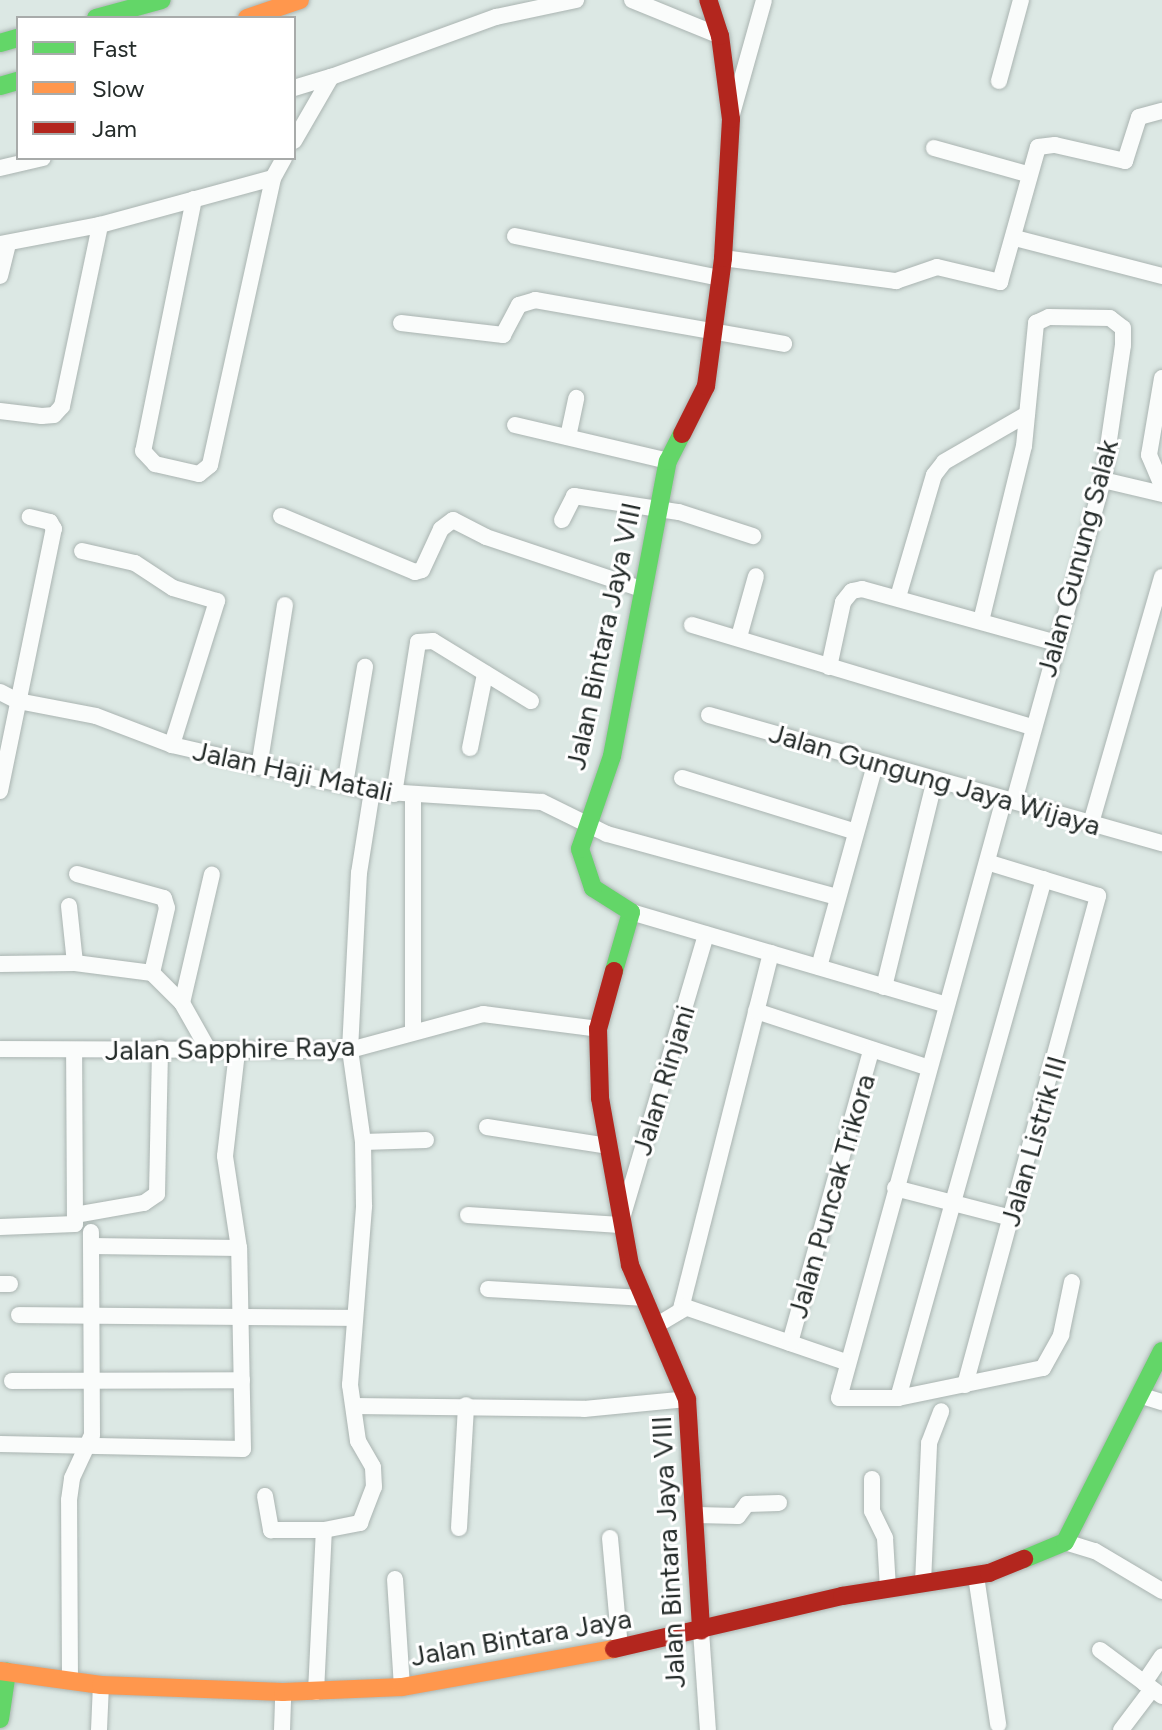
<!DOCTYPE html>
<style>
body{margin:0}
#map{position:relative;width:1162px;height:1730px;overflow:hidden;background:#dce8e4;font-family:Figtree,sans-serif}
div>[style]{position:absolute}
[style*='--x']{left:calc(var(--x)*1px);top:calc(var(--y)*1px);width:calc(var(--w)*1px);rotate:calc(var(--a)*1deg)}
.roads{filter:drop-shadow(0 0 2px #aab4b1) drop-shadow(0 0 2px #aab4b1)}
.street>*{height:16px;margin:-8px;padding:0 8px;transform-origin:8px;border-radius:8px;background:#fafcfb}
.fast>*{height:18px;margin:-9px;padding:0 9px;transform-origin:9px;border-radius:9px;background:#63d668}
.slow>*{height:18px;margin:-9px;padding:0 9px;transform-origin:9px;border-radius:9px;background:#ff974d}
.jam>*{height:18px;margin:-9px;padding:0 9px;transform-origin:9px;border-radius:9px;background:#b3261e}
span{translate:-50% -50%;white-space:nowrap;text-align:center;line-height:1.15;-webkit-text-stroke:6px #fff;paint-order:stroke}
.street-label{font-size:28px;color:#252c2a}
.legend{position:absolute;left:16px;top:16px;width:280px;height:144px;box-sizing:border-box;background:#fff;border:2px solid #a8abaa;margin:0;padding:10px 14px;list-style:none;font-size:24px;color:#252c2a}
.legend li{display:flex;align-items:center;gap:16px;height:40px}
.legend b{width:40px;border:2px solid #a8abaa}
</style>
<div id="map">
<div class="roads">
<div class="street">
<i style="--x:632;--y:0;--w:95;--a:22.2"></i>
<i style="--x:999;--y:81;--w:84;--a:-74.8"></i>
<i style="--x:294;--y:88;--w:39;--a:-17"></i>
<i style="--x:732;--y:114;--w:118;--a:-74.3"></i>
<i style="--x:294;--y:141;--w:74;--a:-60"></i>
<i style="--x:331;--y:77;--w:176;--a:-20"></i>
<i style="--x:496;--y:17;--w:82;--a:-12"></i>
<i style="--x:934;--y:148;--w:97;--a:15.6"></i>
<i style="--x:0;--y:168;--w:44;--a:-13.1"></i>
<i style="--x:194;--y:199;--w:257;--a:101.4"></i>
<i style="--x:143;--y:451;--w:18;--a:47"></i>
<i style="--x:155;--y:464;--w:45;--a:12.8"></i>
<i style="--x:199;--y:474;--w:14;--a:-39"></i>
<i style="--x:210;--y:465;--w:294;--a:-77.6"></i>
<i style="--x:515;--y:236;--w:209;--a:11.6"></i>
<i style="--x:1015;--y:238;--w:152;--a:14.5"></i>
<i style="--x:0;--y:244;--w:102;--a:-10.8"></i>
<i style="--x:100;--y:225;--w:179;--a:-15.2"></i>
<i style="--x:273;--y:178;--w:23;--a:-61"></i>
<i style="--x:723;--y:258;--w:175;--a:7.6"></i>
<i style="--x:896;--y:281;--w:43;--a:-18.9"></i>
<i style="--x:937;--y:267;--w:65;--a:13.4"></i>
<i style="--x:1000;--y:282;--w:140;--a:-74.3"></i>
<i style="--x:1038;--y:147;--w:17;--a:-7"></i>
<i style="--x:1055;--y:145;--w:72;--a:12.9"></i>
<i style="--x:1125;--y:161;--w:46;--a:-72.3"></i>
<i style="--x:1139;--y:117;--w:24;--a:-15"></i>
<i style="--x:0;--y:276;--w:34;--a:-76"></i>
<i style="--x:401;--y:323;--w:103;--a:6.7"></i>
<i style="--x:503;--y:335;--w:34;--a:-62"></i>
<i style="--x:519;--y:305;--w:17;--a:-17"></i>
<i style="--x:535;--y:300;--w:253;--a:10"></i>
<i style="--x:1162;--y:378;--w:78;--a:99.6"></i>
<i style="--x:1149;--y:455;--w:33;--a:67"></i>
<i style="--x:0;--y:411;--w:42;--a:6.8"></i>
<i style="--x:42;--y:416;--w:12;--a:-5"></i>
<i style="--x:54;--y:415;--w:12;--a:-48"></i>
<i style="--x:62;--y:406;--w:185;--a:-78.1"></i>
<i style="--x:515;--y:425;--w:157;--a:13.2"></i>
<i style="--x:568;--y:437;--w:40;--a:-78"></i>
<i style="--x:1103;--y:480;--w:61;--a:13.3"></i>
<i style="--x:281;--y:516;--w:145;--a:22.7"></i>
<i style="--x:415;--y:572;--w:7;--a:-16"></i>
<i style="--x:422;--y:570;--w:45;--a:-65.1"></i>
<i style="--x:441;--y:529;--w:15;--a:-37"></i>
<i style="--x:453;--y:520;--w:37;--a:27"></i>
<i style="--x:486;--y:537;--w:163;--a:18.5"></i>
<i style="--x:562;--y:520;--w:27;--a:-63"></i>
<i style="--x:574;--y:496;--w:106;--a:8.7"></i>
<i style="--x:679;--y:512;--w:78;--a:18"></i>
<i style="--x:82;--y:551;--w:54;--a:12.8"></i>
<i style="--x:135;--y:563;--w:45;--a:33.3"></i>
<i style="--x:173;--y:588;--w:46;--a:16.5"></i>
<i style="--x:217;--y:601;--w:151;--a:107.4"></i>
<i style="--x:898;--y:597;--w:127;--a:-73.6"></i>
<i style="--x:934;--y:475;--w:16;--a:-52"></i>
<i style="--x:944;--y:462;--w:96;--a:-30"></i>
<i style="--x:981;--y:621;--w:180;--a:-76.2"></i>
<i style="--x:1024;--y:446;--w:124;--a:-84.4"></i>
<i style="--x:1036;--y:323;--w:14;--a:-25"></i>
<i style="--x:1049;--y:317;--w:61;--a:0.9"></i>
<i style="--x:1110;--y:318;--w:16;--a:38"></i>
<i style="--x:1123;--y:328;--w:17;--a:90"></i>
<i style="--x:1123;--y:345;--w:136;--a:98.4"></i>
<i style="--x:1103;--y:480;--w:333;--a:105.5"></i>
<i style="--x:692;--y:625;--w:355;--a:16.7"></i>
<i style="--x:739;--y:637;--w:63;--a:-74.4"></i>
<i style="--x:829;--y:667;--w:66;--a:-77.8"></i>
<i style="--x:843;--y:602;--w:14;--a:-51"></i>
<i style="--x:852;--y:591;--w:10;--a:-11"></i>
<i style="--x:862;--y:589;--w:202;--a:15.5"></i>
<i style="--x:0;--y:692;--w:20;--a:27"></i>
<i style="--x:18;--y:701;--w:79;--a:10.9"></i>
<i style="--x:96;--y:716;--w:81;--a:20.9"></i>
<i style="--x:172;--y:745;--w:205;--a:13"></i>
<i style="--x:372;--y:791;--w:170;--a:3.7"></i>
<i style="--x:542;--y:802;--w:72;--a:26.2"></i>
<i style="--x:607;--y:834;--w:239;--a:15.3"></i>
<i style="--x:709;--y:715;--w:471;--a:15.8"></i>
<i style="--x:470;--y:748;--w:76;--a:-78.5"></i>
<i style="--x:259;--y:767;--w:164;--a:-80.9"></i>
<i style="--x:682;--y:778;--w:182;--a:17.2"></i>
<i style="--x:345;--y:784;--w:119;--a:-80.3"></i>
<i style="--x:0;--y:791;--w:268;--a:-78.4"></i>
<i style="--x:54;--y:529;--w:8;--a:-120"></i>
<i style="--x:50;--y:522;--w:21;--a:-166"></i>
<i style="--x:394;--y:794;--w:154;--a:-81"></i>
<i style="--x:418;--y:642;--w:15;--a:-4"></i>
<i style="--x:433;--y:641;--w:115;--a:31.5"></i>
<i style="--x:1004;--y:799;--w:621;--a:105.4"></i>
<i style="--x:839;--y:1398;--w:59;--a:0"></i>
<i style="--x:898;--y:1398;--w:148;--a:-11.7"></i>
<i style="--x:1043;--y:1368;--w:38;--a:-61"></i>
<i style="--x:1061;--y:1335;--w:54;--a:-78.3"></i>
<i style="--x:1091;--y:823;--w:256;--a:-73.9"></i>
<i style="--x:77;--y:874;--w:90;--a:15.4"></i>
<i style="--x:164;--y:898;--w:10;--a:73"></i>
<i style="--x:167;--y:908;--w:67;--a:103"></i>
<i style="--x:69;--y:906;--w:57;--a:84"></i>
<i style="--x:631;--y:912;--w:329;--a:16.4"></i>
<i style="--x:771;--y:953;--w:364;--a:104.2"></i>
<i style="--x:682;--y:1306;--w:173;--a:18.9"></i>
<i style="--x:0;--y:964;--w:75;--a:-0.8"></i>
<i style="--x:75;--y:963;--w:78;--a:7.4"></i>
<i style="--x:152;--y:973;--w:42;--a:45"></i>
<i style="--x:182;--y:1003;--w:55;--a:60.6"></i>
<i style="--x:819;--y:967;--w:213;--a:-74.5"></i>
<i style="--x:884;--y:987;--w:214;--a:-76.2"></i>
<i style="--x:182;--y:1003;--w:132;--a:-76.9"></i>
<i style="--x:756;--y:1011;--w:182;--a:18.2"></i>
<i style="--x:413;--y:1032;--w:235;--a:-90"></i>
<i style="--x:0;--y:1049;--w:350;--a:0.2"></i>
<i style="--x:350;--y:1050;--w:138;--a:-15.1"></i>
<i style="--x:483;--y:1014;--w:116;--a:7.4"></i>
<i style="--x:487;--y:1127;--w:122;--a:8.9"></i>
<i style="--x:363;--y:1142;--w:63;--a:-1.8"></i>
<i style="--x:895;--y:1188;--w:120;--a:14.5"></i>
<i style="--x:75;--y:1215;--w:70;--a:-9.9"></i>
<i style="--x:144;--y:1203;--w:16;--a:-35"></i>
<i style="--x:157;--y:1194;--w:146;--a:-88.8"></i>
<i style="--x:468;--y:1215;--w:152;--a:3.8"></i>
<i style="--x:620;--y:1225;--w:303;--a:-73.5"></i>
<i style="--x:0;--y:1227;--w:75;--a:-2.3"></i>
<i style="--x:75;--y:1224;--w:172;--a:-90.3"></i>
<i style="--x:91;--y:1246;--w:148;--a:0.8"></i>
<i style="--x:0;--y:1284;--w:10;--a:0"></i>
<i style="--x:488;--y:1289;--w:154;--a:3.3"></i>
<i style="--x:19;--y:1315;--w:336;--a:0.5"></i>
<i style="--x:657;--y:1325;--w:31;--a:-31"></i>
<i style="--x:790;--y:1343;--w:304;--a:-74.5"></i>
<i style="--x:12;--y:1381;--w:230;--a:-0.2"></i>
<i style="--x:965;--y:1385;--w:507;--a:-74.78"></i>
<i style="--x:1098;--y:896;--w:116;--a:-163"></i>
<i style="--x:1142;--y:1396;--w:21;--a:17"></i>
<i style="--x:898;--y:1398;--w:539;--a:-74.29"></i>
<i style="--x:354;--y:1406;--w:230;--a:0.7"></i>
<i style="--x:584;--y:1409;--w:103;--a:-5.5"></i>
<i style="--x:0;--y:1444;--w:243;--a:1.2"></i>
<i style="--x:243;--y:1449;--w:201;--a:-91.1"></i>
<i style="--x:239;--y:1248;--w:93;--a:-98.7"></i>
<i style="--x:225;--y:1156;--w:105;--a:-83.4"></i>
<i style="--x:872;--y:1479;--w:32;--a:90"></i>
<i style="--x:872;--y:1511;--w:30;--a:64"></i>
<i style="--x:885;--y:1538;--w:50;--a:86.6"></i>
<i style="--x:265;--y:1496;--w:35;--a:80"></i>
<i style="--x:271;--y:1530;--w:53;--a:0"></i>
<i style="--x:696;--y:1515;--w:42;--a:1.4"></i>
<i style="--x:738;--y:1516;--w:15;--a:-53"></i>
<i style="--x:747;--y:1504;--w:32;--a:-2"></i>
<i style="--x:459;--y:1528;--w:123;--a:-86.7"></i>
<i style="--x:610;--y:1538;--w:110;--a:84.8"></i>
<i style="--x:1065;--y:1542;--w:31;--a:17"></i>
<i style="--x:1095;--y:1551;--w:78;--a:30.8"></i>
<i style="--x:976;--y:1576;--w:150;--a:81.5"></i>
<i style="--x:395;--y:1579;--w:108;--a:86.3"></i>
<i style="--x:923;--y:1583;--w:140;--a:-87.5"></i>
<i style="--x:929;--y:1443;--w:34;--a:-69"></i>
<i style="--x:701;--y:1631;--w:99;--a:86"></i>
<i style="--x:1100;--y:1650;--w:77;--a:36.6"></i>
<i style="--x:70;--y:1681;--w:181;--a:-90.3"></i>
<i style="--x:69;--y:1500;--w:22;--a:-82"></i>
<i style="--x:72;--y:1478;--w:47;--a:-65.1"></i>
<i style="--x:92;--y:1435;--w:203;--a:-90.3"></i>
<i style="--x:1144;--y:1683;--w:32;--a:-56"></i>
<i style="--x:316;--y:1692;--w:162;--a:-87.2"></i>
<i style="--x:324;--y:1530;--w:37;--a:-11"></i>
<i style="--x:360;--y:1523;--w:39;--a:-69"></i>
<i style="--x:374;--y:1487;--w:20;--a:-93"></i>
<i style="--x:373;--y:1467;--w:30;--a:-120"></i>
<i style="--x:358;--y:1441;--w:57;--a:-98.1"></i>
<i style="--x:350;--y:1385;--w:180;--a:-85.5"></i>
<i style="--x:364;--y:1206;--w:64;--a:-90.9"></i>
<i style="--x:363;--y:1142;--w:93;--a:-98"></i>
<i style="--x:350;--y:1050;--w:177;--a:-87.1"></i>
<i style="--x:359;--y:873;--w:83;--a:-81"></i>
<i style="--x:99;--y:1730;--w:45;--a:-87.5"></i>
<i style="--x:282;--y:1730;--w:38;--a:-88"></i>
<i style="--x:1121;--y:1730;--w:51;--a:-52.9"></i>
</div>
<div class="fast">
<i style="--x:96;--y:18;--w:68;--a:-15.3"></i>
<i style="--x:0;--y:43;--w:19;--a:-16"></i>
<i style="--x:0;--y:86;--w:19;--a:-16"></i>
<i style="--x:614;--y:971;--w:61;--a:-73.9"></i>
<i style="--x:631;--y:912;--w:45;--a:-147.7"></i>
<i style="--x:593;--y:888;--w:41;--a:-108.4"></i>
<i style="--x:580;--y:849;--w:98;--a:-71"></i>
<i style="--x:612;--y:756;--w:300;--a:-79.3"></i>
<i style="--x:668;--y:461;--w:30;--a:-63"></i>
<i style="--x:1024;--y:1559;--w:44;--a:-22.5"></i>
<i style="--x:1065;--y:1542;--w:214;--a:-63.1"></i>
<i style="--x:0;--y:1719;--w:48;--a:-81.5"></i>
</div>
<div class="slow">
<i style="--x:247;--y:18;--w:56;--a:-18.8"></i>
<i style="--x:0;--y:1671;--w:102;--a:7.9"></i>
<i style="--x:101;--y:1685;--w:182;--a:2.2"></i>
<i style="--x:283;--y:1692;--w:119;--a:-2.4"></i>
<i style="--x:402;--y:1687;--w:215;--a:-10.2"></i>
</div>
<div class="jam">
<i style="--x:682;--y:434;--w:54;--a:-63.4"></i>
<i style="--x:706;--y:386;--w:129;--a:-82.4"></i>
<i style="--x:723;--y:258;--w:139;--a:-86.7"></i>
<i style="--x:731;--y:119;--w:84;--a:-97.5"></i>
<i style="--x:720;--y:36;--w:38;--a:-108"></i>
<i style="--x:614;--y:971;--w:60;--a:105.4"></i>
<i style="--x:598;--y:1029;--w:69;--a:88.3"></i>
<i style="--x:600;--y:1098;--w:170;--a:79.8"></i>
<i style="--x:630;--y:1265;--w:146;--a:67"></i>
<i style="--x:687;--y:1399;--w:232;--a:86.5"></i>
<i style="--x:614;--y:1649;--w:234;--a:-13.1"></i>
<i style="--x:842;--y:1596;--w:149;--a:-8.9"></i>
<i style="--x:989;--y:1573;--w:38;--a:-22"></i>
</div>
</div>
<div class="street-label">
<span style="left:1077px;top:558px;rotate:-75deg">Jalan Gunung Salak</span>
<span style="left:603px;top:636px;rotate:-78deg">Jalan Bintara Jaya VIII</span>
<span style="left:293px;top:771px;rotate:12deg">Jalan Haji Matali</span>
<span style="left:935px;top:779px;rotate:16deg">Jalan Gungung Jaya Wijaya</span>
<span style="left:230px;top:1048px;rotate:-1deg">Jalan Sapphire Raya</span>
<span style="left:663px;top:1080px;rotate:-73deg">Jalan Rinjani</span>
<span style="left:1033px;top:1141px;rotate:-74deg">Jalan Listrik III</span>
<span style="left:831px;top:1196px;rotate:-74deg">Jalan Puncak Trikora</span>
<span style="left:668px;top:1552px;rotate:-93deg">Jalan Bintara Jaya VIII</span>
<span style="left:521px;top:1637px;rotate:-10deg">Jalan Bintara Jaya</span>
</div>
<ul class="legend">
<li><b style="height:10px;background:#63d668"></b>Fast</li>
<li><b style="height:10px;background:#ff974d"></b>Slow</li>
<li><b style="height:10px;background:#b3261e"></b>Jam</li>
</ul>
</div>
